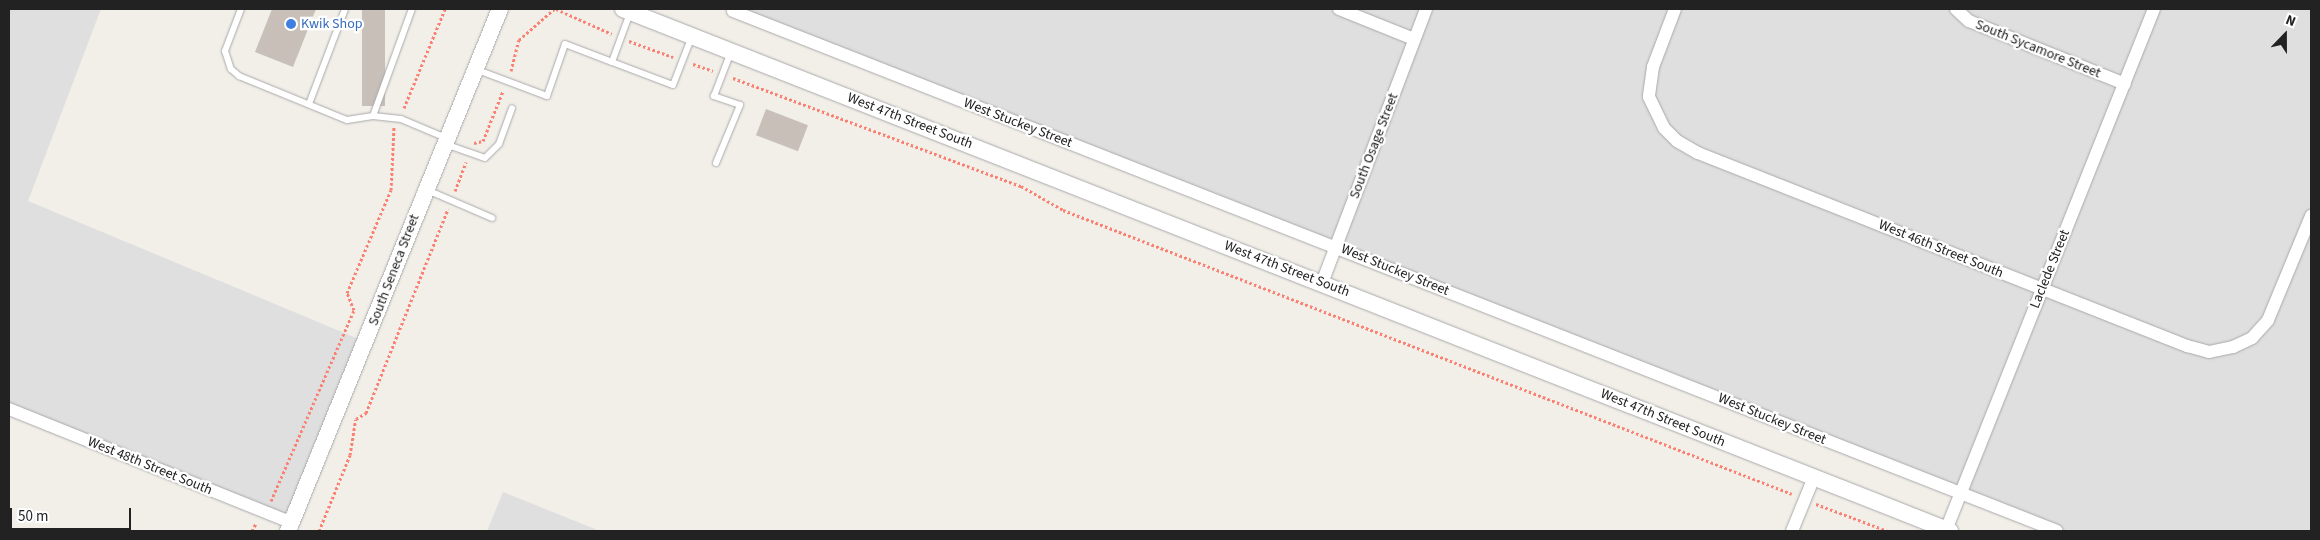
<!DOCTYPE html>
<style>
body{margin:0}
#map{position:relative;width:2320px;height:540px;overflow:hidden;background:#f2efe9;font-family:"Source Sans 3",sans-serif}
div>[style]{position:absolute}
[style*='--x']{left:calc(var(--x)*1px);top:calc(var(--y)*1px);width:calc(var(--w)*1px);rotate:calc(var(--a)*1deg)}
.residential>*{inset:0;background:#e0dfdf}
.building>*{inset:0;background:#c7bfb8;transform-origin:0 0}
.path>*{height:3px;margin-top:-1.5px;transform-origin:0;background:repeating-linear-gradient(90deg,#fa8072 0 2.5px,transparent 0 5px)}
.roads{filter:drop-shadow(0 0 1px #a9a9a9) drop-shadow(0 0 1px #a9a9a9)}
.service>*{height:6px;margin:-3px;padding:0 3px;transform-origin:3px;border-radius:3px;background:#fff}
.minor>*{height:12px;margin:-6px;padding:0 6px;transform-origin:6px;border-radius:6px;background:#fff}
.tertiary>*{height:16px;margin:-8px;padding:0 8px;transform-origin:8px;border-radius:8px;background:#fff}
.dots>*{width:14px;height:14px;translate:-50% -50%;box-sizing:border-box;border:2px solid #fff;border-radius:50%}
span{translate:-50% -50%;white-space:nowrap;text-align:center;line-height:1.15;-webkit-text-stroke:4.5px #fff;paint-order:stroke}
.shop-label{font-size:14px;color:#366cbe}
.left{translate:0 -50%;text-align:left}
.street-label{font-size:14px;color:#222}
.frame{position:absolute;inset:0;border:10px solid #222;pointer-events:none}
.north{position:absolute;left:2260px;top:10px;width:50px;height:50px;-webkit-text-stroke:4px #fff;paint-order:stroke;rotate:22deg;font-size:14px;font-weight:700;line-height:20px;text-align:center;color:#222}
.north::after{content:'';display:block;margin:auto;width:18px;height:22px;background:#222;clip-path:polygon(50% 0,100% 100%,50% 72%,0 100%)}
.scale{position:absolute;left:10px;top:508px;width:121px;height:22px;box-sizing:border-box;border:2px solid #222;border-top:0;padding-left:6px;font-size:15px;line-height:18px;white-space:nowrap;color:#222;-webkit-text-stroke:4px #fff;paint-order:stroke}
</style>
<div id="map">
<div class="residential">
<i style="clip-path:polygon(9px 9px,101px 9px,28px 201px,366px 342px,292px 523px,9px 409px)"></i>
<i style="clip-path:polygon(734px 9px,2311px 9px,2311px 531px,2060px 531px)"></i>
<i style="clip-path:polygon(503px 492px,600px 531px,487px 531px)"></i>
</div>
<div class="building">
<i style="clip-path:polygon(272px 9px,316px 9px,293px 67px,255px 52px)"></i>
<i style="left:362px;top:9px;width:23px;height:97px"></i>
<i style="left:766px;top:109px;width:45px;height:28px;rotate:21deg"></i>
</div>
<div class="path">
<i style="--x:556;--y:9;--w:61;--a:24.1"></i>
<i style="--x:629;--y:41;--w:47;--a:20"></i>
<i style="--x:693;--y:64;--w:21;--a:19"></i>
<i style="--x:511;--y:71;--w:32;--a:-76"></i>
<i style="--x:519;--y:40;--w:47;--a:-41.5"></i>
<i style="--x:733;--y:78;--w:308;--a:20.6"></i>
<i style="--x:1021;--y:186;--w:48;--a:29.7"></i>
<i style="--x:1063;--y:210;--w:782;--a:21.28"></i>
<i style="--x:404;--y:108;--w:107;--a:-67.5"></i>
<i style="--x:474;--y:143;--w:9;--a:-13"></i>
<i style="--x:483;--y:141;--w:54;--a:-68.2"></i>
<i style="--x:455;--y:191;--w:31;--a:-69"></i>
<i style="--x:271;--y:501;--w:208;--a:-66.5"></i>
<i style="--x:354;--y:310;--w:18;--a:-112"></i>
<i style="--x:347;--y:293;--w:112;--a:-66.9"></i>
<i style="--x:391;--y:190;--w:63;--a:-87.3"></i>
<i style="--x:1816;--y:504;--w:77;--a:20.6"></i>
<i style="--x:252;--y:531;--w:9;--a:-63"></i>
<i style="--x:319;--y:531;--w:82;--a:-67.8"></i>
<i style="--x:350;--y:455;--w:36;--a:-81"></i>
<i style="--x:356;--y:419;--w:12;--a:-31"></i>
<i style="--x:366;--y:413;--w:220;--a:-68.1"></i>
</div>
<div class="roads">
<div class="service">
<i style="--x:241;--y:9;--w:45;--a:110.9"></i>
<i style="--x:225;--y:51;--w:19;--a:72"></i>
<i style="--x:231;--y:69;--w:11;--a:41"></i>
<i style="--x:239;--y:76;--w:117;--a:22.2"></i>
<i style="--x:347;--y:120;--w:26;--a:-9"></i>
<i style="--x:373;--y:116;--w:28;--a:6"></i>
<i style="--x:401;--y:119;--w:49;--a:22.9"></i>
<i style="--x:630;--y:13;--w:52;--a:110.2"></i>
<i style="--x:612;--y:62;--w:65;--a:20.7"></i>
<i style="--x:673;--y:85;--w:53;--a:-68.8"></i>
<i style="--x:475;--y:69;--w:77;--a:20.6"></i>
<i style="--x:547;--y:96;--w:55;--a:-70.9"></i>
<i style="--x:565;--y:44;--w:50;--a:21"></i>
<i style="--x:309;--y:104;--w:102;--a:-69.2"></i>
<i style="--x:373;--y:116;--w:114;--a:-70"></i>
<i style="--x:445;--y:144;--w:42;--a:19.3"></i>
<i style="--x:485;--y:158;--w:20;--a:-45"></i>
<i style="--x:499;--y:144;--w:38;--a:-70"></i>
<i style="--x:716;--y:163;--w:63;--a:-67.5"></i>
<i style="--x:740;--y:105;--w:28;--a:-161"></i>
<i style="--x:714;--y:96;--w:47;--a:-68.9"></i>
<i style="--x:427;--y:190;--w:71;--a:23.3"></i>
</div>
<div class="minor">
<i style="--x:1339;--y:9;--w:81;--a:21.8"></i>
<i style="--x:1675;--y:9;--w:62;--a:110.8"></i>
<i style="--x:1653;--y:67;--w:30;--a:98"></i>
<i style="--x:1649;--y:97;--w:34;--a:64"></i>
<i style="--x:1664;--y:128;--w:18;--a:45"></i>
<i style="--x:1677;--y:141;--w:24;--a:30"></i>
<i style="--x:1698;--y:153;--w:526;--a:21.54"></i>
<i style="--x:2187;--y:346;--w:23;--a:15"></i>
<i style="--x:2209;--y:352;--w:25;--a:-12"></i>
<i style="--x:2233;--y:347;--w:21;--a:-25"></i>
<i style="--x:2252;--y:338;--w:24;--a:-48"></i>
<i style="--x:2268;--y:320;--w:113;--a:-67.5"></i>
<i style="--x:1956;--y:9;--w:18;--a:43"></i>
<i style="--x:1969;--y:21;--w:168;--a:22"></i>
<i style="--x:733;--y:11;--w:1422;--a:21.44"></i>
<i style="--x:1322;--y:283;--w:293;--a:-69.2"></i>
<i style="--x:9;--y:409;--w:305;--a:21.9"></i>
<i style="--x:1946;--y:530;--w:561;--a:-68.24"></i>
<i style="--x:1792;--y:531;--w:58;--a:-67.8"></i>
</div>
<div class="tertiary">
<i style="--x:623;--y:9;--w:1426;--a:21.47"></i>
<i style="--x:288;--y:531;--w:563;--a:-67.9"></i>
</div>
</div>
<div class="dots">
<i style="left:291px;top:24px;background:#3f7fe0"></i>
</div>
<div class="shop-label">
<span class="left" style="left:301px;top:24px">Kwik Shop</span>
</div>
<div class="street-label">
<span style="left:2038px;top:49px;rotate:22deg">South Sycamore Street</span>
<span style="left:910px;top:121px;rotate:21deg">West 47th Street South</span>
<span style="left:1018px;top:123px;rotate:21deg">West Stuckey Street</span>
<span style="left:1374px;top:146px;rotate:-69deg">South Osage Street</span>
<span style="left:1941px;top:249px;rotate:22deg">West 46th Street South</span>
<span style="left:1287px;top:269px;rotate:21deg">West 47th Street South</span>
<span style="left:2050px;top:269px;rotate:-68deg">Laclede Street</span>
<span style="left:394px;top:270px;rotate:-69deg">South Seneca Street</span>
<span style="left:1395px;top:270px;rotate:22deg">West Stuckey Street</span>
<span style="left:1663px;top:418px;rotate:22deg">West 47th Street South</span>
<span style="left:1772px;top:419px;rotate:22deg">West Stuckey Street</span>
<span style="left:150px;top:466px;rotate:22deg">West 48th Street South</span>
</div>
<div class="frame"></div>
<div class="north">N</div>
<div class="scale">50 m</div>
</div>
